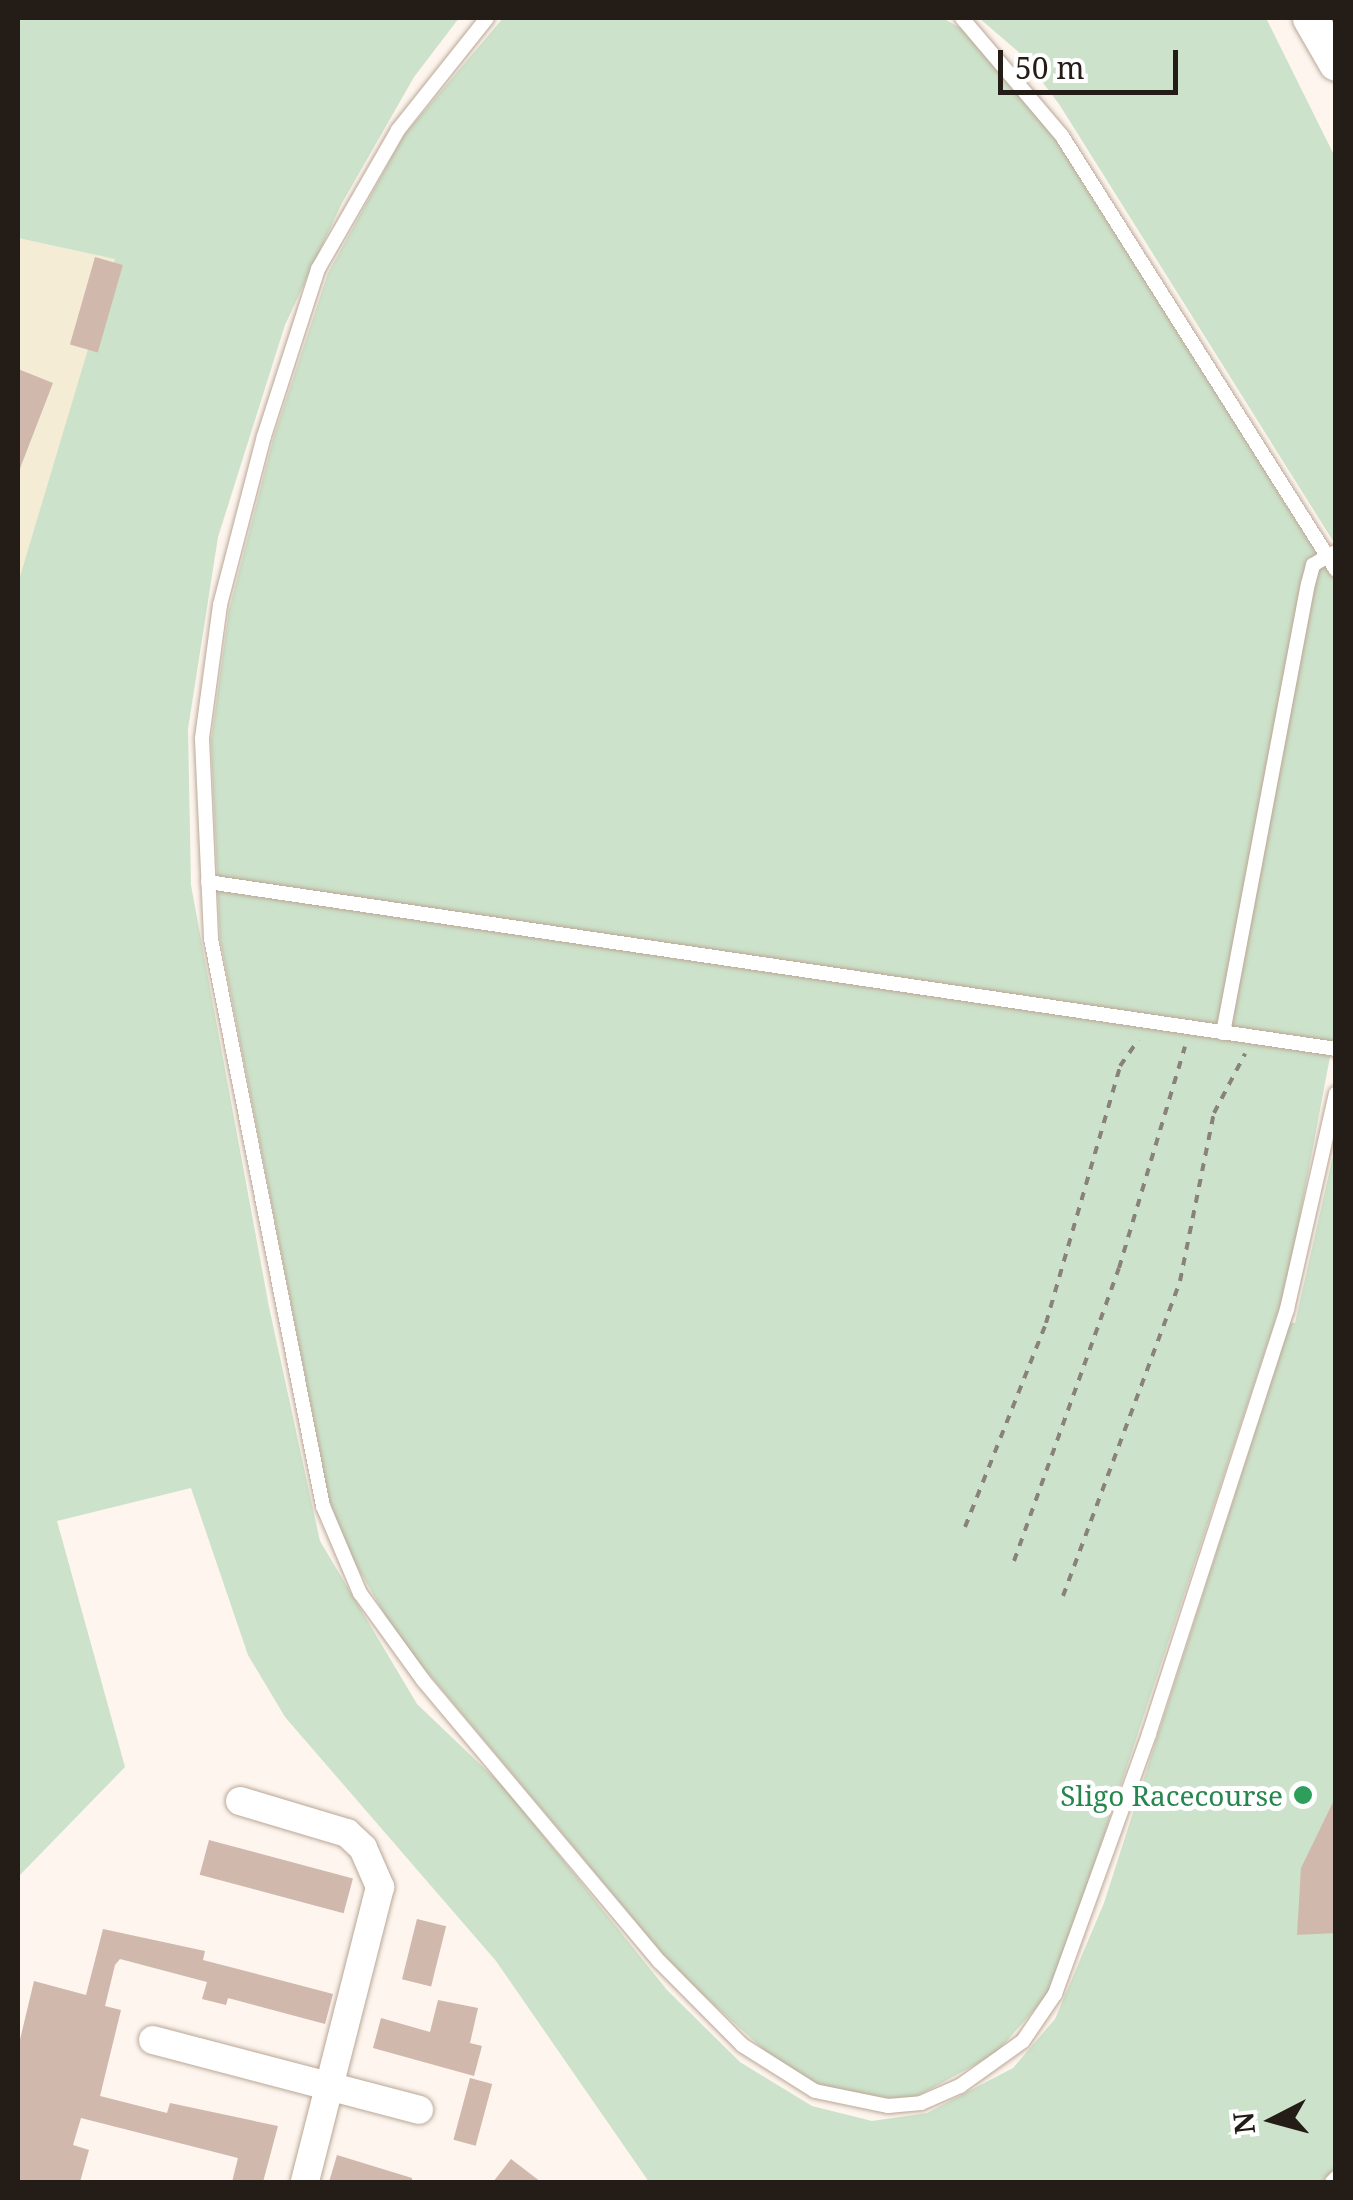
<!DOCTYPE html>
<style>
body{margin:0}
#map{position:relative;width:1353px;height:2200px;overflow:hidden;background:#fdf5ee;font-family:"Noto Serif",serif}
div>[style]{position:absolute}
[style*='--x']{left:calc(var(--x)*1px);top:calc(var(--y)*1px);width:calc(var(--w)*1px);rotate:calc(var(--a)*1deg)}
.commercial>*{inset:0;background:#f5ecd6}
.green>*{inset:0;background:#cde2ca}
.building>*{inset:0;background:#d0b8ad;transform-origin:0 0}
.path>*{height:4px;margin-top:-2px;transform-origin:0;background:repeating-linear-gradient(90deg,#89827b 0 8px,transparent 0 16px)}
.roads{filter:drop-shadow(0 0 2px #baa796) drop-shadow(0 0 2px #baa796)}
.service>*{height:14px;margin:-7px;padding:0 7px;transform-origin:7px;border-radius:7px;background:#fff}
.minor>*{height:28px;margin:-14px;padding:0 14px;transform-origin:14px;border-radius:14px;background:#fff}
.tertiary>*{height:35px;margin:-17.5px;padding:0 17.5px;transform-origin:17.5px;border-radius:17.5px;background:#fff}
.dots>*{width:28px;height:28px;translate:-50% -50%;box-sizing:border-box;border:5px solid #fff;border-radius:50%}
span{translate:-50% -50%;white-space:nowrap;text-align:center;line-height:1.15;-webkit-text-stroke:10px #fff;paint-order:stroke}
.leisure-label{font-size:28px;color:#27864d}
.right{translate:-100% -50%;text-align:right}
.frame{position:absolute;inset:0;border:20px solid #241d17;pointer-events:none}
.north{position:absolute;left:1223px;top:2070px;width:100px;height:100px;-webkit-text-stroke:8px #fff;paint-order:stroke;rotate:264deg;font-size:28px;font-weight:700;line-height:40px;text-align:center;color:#241d17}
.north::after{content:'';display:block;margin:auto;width:35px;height:45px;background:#241d17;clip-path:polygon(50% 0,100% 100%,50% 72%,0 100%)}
.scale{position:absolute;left:998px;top:50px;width:180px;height:45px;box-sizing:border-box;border:5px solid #241d17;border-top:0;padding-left:12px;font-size:30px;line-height:35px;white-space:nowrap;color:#241d17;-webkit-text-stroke:8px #fff;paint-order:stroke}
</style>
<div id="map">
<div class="commercial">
<i style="clip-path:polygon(18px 238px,116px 259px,18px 583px)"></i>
</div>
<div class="green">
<i style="clip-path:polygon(18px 18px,459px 18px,414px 77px,342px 203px,285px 325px,218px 537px,188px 729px,191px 885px,269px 1307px,320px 1541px,417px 1704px,506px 1789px,667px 1990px,740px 2062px,812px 2106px,872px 2121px,927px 2113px,1013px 2068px,1055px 2019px,1104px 1903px,1290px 1323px,1295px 1323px,1335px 1147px,1335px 2182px,649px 2182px,496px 1961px,285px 1717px,248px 1655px,191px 1488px,57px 1521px,125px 1767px,18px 1877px,18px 583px,115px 259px,18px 238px)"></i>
<i style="clip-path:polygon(503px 18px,943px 18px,970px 34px,1058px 137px,1335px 580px,1335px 1030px,1287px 1285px,1053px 1989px,995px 2054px,912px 2099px,849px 2096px,814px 2083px,764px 2050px,678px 1972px,398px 1637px,352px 1558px,329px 1500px,220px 938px,211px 741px,229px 610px,274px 436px,328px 273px,404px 135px)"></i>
<i style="clip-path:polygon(979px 18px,1266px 18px,1335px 157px,1335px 544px,1059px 104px,1022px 55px)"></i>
</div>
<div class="building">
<i style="left:95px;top:257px;width:29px;height:91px;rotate:16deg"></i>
<i style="clip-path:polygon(18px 369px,53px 383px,19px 471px,18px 471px)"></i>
<i style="clip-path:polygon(1336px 1796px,1336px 1933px,1297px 1935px,1301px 1868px)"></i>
<i style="left:209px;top:1840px;width:149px;height:36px;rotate:15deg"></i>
<i style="left:417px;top:1919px;width:30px;height:62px;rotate:14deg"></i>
<i style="clip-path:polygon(103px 1929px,205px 1951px,203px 1960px,333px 1994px,325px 2024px,228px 1998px,226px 2005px,202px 1999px,207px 1982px,120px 1959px,115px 1965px,105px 2006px,121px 2010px,100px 2096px,167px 2113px,170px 2103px,278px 2126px,263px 2182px,232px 2182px,238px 2158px,81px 2118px,73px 2145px,89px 2150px,80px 2182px,18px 2182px,18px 2048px,34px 1981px,86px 1995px)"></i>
<i style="clip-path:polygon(438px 2000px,478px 2008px,470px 2043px,482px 2046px,474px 2076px,373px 2048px,381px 2018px,430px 2032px)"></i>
<i style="left:470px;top:2078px;width:23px;height:64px;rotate:15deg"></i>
<i style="clip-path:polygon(337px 2155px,412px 2178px,412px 2182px,329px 2182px)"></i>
<i style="clip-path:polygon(511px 2159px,541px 2182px,493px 2182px)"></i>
</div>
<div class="path">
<i style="--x:965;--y:1527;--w:219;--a:-68.3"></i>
<i style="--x:1046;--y:1323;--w:267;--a:-73.9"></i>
<i style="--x:1120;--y:1066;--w:32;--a:-55"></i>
<i style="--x:1014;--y:1561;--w:311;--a:-70.3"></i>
<i style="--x:1119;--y:1268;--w:231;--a:-73.4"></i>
<i style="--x:1063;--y:1596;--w:336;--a:-69.6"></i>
<i style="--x:1180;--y:1281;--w:171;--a:-78.6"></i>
<i style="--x:1214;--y:1113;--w:67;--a:-62.3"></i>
</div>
<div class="roads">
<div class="service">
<i style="--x:487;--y:18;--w:143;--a:128.5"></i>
<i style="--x:398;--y:130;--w:160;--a:119.9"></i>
<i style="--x:318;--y:269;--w:176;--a:107.9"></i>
<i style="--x:264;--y:436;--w:175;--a:104.6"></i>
<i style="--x:220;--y:605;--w:135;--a:97.7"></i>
<i style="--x:202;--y:739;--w:200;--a:87.4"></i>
<i style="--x:211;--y:939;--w:578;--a:78.83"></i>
<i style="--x:323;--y:1506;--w:95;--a:67"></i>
<i style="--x:360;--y:1593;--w:107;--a:54.1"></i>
<i style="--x:423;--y:1680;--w:368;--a:50"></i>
<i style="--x:660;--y:1962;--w:117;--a:45.3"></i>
<i style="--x:742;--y:2045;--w:86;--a:32.2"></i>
<i style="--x:815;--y:2091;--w:75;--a:11.6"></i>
<i style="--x:888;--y:2106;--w:33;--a:-5"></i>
<i style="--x:921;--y:2103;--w:43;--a:-23.6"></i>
<i style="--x:960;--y:2086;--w:77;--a:-35.5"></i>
<i style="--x:1023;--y:2041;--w:57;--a:-55.8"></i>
<i style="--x:1055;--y:1994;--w:276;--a:-70.1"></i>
<i style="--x:1149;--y:1734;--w:447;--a:-72"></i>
<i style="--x:1287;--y:1309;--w:221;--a:-77.2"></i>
<i style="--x:962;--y:18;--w:155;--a:49.7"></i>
<i style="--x:1062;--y:136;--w:513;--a:57.73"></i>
<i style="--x:208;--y:882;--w:1140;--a:8.42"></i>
<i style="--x:1223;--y:1033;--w:457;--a:-79.3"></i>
<i style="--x:1308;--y:584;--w:20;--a:-75"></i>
<i style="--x:1313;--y:565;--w:23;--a:-31"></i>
<i style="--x:1332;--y:2182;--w:6;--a:-45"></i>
</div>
<div class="minor">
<i style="--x:240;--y:1801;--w:112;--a:16.7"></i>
<i style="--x:347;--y:1833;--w:22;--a:43"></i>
<i style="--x:363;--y:1848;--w:43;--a:66.4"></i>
<i style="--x:380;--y:1887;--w:304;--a:104.3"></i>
<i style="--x:153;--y:2040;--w:275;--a:14.7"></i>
</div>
<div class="tertiary">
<i style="--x:1310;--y:18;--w:52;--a:60"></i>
</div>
</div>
<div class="dots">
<i style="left:1303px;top:1795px;background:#2e9e5b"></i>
</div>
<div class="leisure-label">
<span class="right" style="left:1283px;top:1795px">Sligo Racecourse</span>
</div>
<div class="frame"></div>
<div class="north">N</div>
<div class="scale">50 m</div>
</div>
